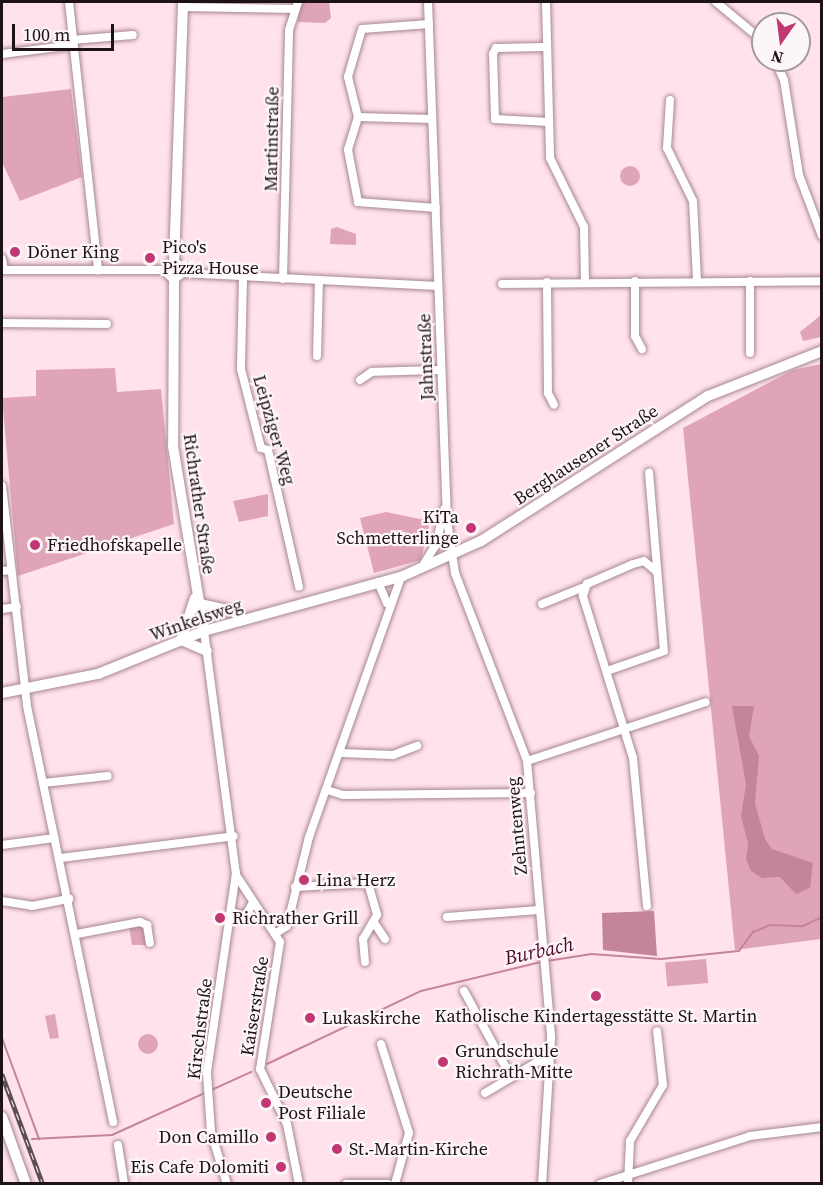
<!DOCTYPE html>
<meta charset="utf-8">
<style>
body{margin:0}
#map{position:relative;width:823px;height:1185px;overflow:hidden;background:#ffe2eb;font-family:"Source Serif 4",serif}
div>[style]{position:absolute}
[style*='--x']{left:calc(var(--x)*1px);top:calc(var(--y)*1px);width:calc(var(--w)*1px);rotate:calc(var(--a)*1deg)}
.green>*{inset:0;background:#dfa5b7;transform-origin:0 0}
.round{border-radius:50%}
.water>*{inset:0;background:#c4859a}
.stream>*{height:2px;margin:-1px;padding:0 1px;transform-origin:1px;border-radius:1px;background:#c4859a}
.roads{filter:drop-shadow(0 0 2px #a78791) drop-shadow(0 0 2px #a78791)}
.street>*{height:8px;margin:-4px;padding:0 4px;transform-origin:4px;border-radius:4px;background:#fff}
.secondary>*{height:10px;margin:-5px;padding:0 5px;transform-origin:5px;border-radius:5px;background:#fff}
.rail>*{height:4.5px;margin-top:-2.25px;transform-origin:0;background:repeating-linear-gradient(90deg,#fdf6f8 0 7px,#5e4e53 0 14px);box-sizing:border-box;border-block:2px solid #5e4e53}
.dots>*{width:16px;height:16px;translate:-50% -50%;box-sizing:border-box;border:3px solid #fdf6f8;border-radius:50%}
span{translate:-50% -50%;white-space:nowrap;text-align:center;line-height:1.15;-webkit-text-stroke:4.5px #fdf6f8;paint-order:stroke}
.street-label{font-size:18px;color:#1d1215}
.poi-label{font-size:18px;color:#1d1215}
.left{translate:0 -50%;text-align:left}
.right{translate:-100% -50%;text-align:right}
.water-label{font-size:20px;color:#54062c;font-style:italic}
.frame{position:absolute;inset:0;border:3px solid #1d1215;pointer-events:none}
.north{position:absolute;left:751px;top:12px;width:60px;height:60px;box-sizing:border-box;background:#fdf6f8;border:2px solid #a39b9d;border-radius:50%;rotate:194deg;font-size:16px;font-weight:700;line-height:24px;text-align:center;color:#1d1215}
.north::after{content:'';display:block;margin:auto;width:21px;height:27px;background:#c03773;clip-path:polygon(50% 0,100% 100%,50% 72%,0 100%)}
.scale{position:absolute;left:12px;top:24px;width:102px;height:27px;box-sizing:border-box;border:3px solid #1d1215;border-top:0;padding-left:8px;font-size:18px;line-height:21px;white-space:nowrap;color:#1d1215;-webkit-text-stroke:4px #fdf6f8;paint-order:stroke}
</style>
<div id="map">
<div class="green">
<i style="clip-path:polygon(300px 2px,329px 2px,331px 18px,325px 23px,298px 22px)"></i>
<i style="clip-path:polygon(71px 89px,82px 177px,20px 201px,2px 162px,2px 97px)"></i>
<i class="round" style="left:620px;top:166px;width:20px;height:20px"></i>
<i style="clip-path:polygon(337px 227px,356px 234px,356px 245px,330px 244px,331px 229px)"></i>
<i style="clip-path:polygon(821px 315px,821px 337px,803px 341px,800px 332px)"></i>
<i style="clip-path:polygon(821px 364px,821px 939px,735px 950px,683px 428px,793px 370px)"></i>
<i style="clip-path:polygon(115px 368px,117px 392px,161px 389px,174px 524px,18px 576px,2px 398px,36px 396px,36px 370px)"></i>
<i style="clip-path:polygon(268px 494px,268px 516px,239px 522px,233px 501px)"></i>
<i style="clip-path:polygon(386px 512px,430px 521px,421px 560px,374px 573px,360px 518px)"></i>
<i style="clip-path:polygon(129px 926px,142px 926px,149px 945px,132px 945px)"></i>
<i style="left:706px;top:959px;width:24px;height:41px;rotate:85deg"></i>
<i style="clip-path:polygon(55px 1014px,59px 1038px,50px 1039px,45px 1016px)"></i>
<i class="round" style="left:138px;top:1034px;width:20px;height:20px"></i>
</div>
<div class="water">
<i style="clip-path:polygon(732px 706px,754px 706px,749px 736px,759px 756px,755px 803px,765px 839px,772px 849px,813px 863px,810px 888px,796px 894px,780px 877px,762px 878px,751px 871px,746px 859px,748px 844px,741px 816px,746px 784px)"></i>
<i style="clip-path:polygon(654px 911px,657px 956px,603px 950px,602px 913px)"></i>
</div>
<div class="stream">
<i style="--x:547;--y:961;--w:45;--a:-9"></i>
<i style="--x:591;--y:954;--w:70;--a:4.1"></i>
<i style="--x:661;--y:959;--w:78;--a:-5.9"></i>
<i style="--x:739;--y:951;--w:24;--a:-54"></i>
<i style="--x:753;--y:932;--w:18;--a:-22"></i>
<i style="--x:770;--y:925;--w:33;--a:2"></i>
<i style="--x:803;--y:926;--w:21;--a:-25"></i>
<i style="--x:2;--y:1038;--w:108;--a:69.9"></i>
<i style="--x:267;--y:1064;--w:170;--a:-25.4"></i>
<i style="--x:421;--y:991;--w:123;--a:-13.6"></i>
<i style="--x:32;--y:1139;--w:80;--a:-2.9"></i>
<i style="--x:112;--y:1135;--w:153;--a:-24.4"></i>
</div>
<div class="roads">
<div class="street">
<i style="--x:69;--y:2;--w:270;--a:83.8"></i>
<i style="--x:428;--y:2;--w:518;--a:87.9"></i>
<i style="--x:447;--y:520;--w:54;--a:81.4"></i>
<i style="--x:455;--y:573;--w:201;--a:69"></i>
<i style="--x:527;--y:761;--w:278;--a:85"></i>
<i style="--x:551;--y:1038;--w:146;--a:93.5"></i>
<i style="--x:546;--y:2;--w:156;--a:88.5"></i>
<i style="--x:550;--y:158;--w:77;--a:63.8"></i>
<i style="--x:584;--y:227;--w:55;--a:89"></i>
<i style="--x:716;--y:2;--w:61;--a:39.7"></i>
<i style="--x:183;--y:7;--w:112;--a:1"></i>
<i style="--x:429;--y:24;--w:67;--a:175.7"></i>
<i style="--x:362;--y:29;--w:50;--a:106.3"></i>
<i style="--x:348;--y:77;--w:41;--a:76"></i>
<i style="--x:358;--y:117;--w:34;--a:107"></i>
<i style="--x:348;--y:150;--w:53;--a:79.1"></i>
<i style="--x:358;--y:202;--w:78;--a:4.4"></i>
<i style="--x:72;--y:40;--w:61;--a:-4.7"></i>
<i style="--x:546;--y:47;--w:50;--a:178.9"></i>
<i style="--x:496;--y:48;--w:7;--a:117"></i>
<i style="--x:493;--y:54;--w:65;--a:88.2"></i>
<i style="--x:495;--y:119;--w:54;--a:3.2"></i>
<i style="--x:2;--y:54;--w:72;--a:-7.2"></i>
<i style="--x:775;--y:60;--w:22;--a:66"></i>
<i style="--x:784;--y:80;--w:96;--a:81"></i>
<i style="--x:799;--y:175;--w:65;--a:69.3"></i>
<i style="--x:670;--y:100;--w:48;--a:93.6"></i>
<i style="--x:667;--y:148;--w:59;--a:63.9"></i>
<i style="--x:693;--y:201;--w:80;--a:87.1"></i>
<i style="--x:358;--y:117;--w:74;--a:1.5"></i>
<i style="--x:2;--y:259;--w:11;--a:80"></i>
<i style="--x:2;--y:270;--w:164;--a:0"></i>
<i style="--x:182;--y:273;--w:256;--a:2.9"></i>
<i style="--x:243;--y:278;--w:91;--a:91.3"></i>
<i style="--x:241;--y:369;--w:81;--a:75.8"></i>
<i style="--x:261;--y:448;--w:7;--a:16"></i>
<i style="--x:268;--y:450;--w:140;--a:77.2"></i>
<i style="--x:283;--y:279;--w:249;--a:-88.6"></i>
<i style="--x:289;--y:30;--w:29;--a:-72"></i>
<i style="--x:635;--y:281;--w:55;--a:90"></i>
<i style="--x:635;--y:336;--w:15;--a:62"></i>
<i style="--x:547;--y:282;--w:111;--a:89.5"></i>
<i style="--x:548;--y:393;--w:13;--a:63"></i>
<i style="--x:502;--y:284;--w:320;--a:-0.5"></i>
<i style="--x:2;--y:323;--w:105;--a:0.5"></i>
<i style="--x:750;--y:353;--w:72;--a:-90"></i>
<i style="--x:317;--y:356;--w:75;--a:-88.5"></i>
<i style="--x:360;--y:380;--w:14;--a:-34"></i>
<i style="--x:372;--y:372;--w:69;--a:-1.7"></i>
<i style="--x:2;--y:486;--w:221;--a:83.5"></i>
<i style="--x:27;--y:706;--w:425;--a:78.3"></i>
<i style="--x:422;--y:567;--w:26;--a:-58"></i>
<i style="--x:436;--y:545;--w:37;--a:-77"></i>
<i style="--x:2;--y:571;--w:9;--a:-6"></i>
<i style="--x:378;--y:582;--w:23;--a:67"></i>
<i style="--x:542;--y:604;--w:45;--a:-22"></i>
<i style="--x:2;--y:609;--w:15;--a:-8"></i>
<i style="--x:204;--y:631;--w:244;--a:82.5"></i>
<i style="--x:236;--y:873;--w:202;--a:98.3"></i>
<i style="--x:207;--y:1073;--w:59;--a:86.1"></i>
<i style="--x:211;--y:1132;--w:54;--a:72.9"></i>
<i style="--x:607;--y:671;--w:60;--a:-19.3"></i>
<i style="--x:664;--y:651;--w:179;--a:-94.8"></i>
<i style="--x:341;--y:753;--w:52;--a:2.2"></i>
<i style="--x:393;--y:755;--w:26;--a:-21"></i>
<i style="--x:527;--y:761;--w:188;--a:-18.2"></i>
<i style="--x:43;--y:783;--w:65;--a:-6.1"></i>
<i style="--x:327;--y:790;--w:17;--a:17"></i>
<i style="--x:343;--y:795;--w:188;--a:-0.6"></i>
<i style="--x:2;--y:845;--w:53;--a:-7.5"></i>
<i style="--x:61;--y:858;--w:174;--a:-7.2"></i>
<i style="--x:236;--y:875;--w:80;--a:56.7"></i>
<i style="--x:280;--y:942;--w:129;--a:98.9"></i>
<i style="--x:260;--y:1069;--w:61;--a:63.9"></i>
<i style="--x:287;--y:1124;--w:61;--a:78.7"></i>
<i style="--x:295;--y:887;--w:73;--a:-3.1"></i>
<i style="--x:368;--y:883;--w:33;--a:74"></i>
<i style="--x:377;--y:915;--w:28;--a:120"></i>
<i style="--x:363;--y:939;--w:23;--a:85"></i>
<i style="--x:2;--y:901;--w:30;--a:9"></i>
<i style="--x:32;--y:906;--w:38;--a:-11"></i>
<i style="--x:647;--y:906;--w:149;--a:-95.4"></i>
<i style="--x:633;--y:758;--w:170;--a:-107.2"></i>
<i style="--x:583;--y:596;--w:13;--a:-72"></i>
<i style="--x:587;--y:584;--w:50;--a:-23.5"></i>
<i style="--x:633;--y:564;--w:11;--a:-15"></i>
<i style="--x:644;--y:561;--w:17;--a:40"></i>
<i style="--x:232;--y:912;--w:14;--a:21"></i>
<i style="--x:245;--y:917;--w:15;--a:-62"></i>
<i style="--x:447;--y:917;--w:92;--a:-4.4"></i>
<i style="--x:375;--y:924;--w:18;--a:56"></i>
<i style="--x:77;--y:934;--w:64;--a:-10.8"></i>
<i style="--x:140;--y:922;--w:8;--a:23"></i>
<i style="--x:147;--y:925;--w:18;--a:81"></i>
<i style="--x:275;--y:934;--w:14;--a:-34"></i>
<i style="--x:287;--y:926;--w:92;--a:-76.1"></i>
<i style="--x:309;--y:837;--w:276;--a:-70.5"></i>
<i style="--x:464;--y:991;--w:98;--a:61.3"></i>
<i style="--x:381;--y:1044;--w:93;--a:72.5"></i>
<i style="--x:409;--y:1133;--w:53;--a:105.4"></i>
<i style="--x:485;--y:1093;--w:63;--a:-30.7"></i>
<i style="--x:539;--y:1061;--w:11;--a:15"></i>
<i style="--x:118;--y:1145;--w:39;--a:81"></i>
<i style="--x:346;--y:1184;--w:42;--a:0"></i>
<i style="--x:600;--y:1184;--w:157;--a:-17.7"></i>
<i style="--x:750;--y:1136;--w:73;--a:-7.1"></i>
<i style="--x:628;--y:1184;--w:43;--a:-87.3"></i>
<i style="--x:630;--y:1141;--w:65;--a:-59.5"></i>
<i style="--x:663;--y:1085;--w:54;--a:-96.3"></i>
</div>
<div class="secondary">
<i style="--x:174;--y:262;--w:260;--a:-88"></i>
<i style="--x:174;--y:279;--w:167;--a:90.3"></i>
<i style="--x:173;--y:446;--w:188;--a:80.5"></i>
<i style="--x:174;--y:279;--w:13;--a:-45"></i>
<i style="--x:183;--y:270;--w:12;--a:-138"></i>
<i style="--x:174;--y:279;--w:11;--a:-135"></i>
<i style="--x:166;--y:271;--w:12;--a:-48"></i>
<i style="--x:197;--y:603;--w:37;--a:13"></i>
<i style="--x:233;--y:611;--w:14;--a:39"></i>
<i style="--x:181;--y:640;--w:44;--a:-71.6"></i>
<i style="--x:181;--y:640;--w:28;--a:23"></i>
<i style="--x:2;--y:693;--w:98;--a:-11.2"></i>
<i style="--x:98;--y:674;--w:114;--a:-22.1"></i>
<i style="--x:204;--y:631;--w:206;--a:-15.4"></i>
<i style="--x:403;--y:576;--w:85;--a:-24.2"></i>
<i style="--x:481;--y:541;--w:269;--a:-32.6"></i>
<i style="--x:708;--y:396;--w:123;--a:-21.5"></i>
<i style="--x:2;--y:1117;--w:71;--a:70.3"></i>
</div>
</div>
<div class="rail">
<i style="--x:2;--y:1074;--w:117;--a:69.6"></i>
</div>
<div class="dots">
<i style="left:15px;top:252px;background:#c03773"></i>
<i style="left:150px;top:258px;background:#c03773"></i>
<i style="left:471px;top:528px;background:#c03773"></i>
<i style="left:35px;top:545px;background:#c03773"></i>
<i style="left:304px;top:880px;background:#c03773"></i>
<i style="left:220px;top:918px;background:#c03773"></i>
<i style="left:596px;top:996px;background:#c03773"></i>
<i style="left:310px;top:1018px;background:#c03773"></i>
<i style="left:443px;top:1062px;background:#c03773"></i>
<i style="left:266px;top:1103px;background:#c03773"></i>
<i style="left:271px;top:1137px;background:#c03773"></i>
<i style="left:337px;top:1149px;background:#c03773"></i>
<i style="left:281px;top:1167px;background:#c03773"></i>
</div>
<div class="street-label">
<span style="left:272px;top:139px;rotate:-89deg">Martinstraße</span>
<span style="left:426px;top:357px;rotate:-92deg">Jahnstraße</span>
<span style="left:274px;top:430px;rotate:74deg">Leipziger Weg</span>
<span style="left:586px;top:455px;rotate:-33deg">Berghausener Straße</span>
<span style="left:199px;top:504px;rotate:82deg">Richrather Straße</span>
<span style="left:196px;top:620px;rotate:-19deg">Winkelsweg</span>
<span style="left:517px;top:826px;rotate:-95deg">Zehntenweg</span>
<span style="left:255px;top:1006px;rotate:-81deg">Kaiserstraße</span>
<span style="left:200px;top:1029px;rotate:-83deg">Kirschstraße</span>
</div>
<div class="poi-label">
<span class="left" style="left:162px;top:258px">Pico's<br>Pizza House</span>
<span class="left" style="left:27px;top:252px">Döner King</span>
<span class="right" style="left:459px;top:528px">KiTa<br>Schmetterlinge</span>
<span class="left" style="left:47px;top:545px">Friedhofskapelle</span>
<span class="left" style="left:316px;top:880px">Lina Herz</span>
<span class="left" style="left:232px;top:918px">Richrather Grill</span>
<span style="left:596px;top:1016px">Katholische Kindertagesstätte St. Martin</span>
<span class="left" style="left:322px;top:1018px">Lukaskirche</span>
<span class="left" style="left:455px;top:1062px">Grundschule<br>Richrath-Mitte</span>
<span class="left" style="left:278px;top:1103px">Deutsche<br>Post Filiale</span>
<span class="right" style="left:259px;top:1137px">Don Camillo</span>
<span class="left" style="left:349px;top:1149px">St.-Martin-Kirche</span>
<span class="right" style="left:269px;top:1167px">Eis Cafe Dolomiti</span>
</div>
<div class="water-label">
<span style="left:539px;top:951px;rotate:-12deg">Burbach</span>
</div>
<div class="frame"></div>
<div class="north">N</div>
<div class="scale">100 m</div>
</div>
